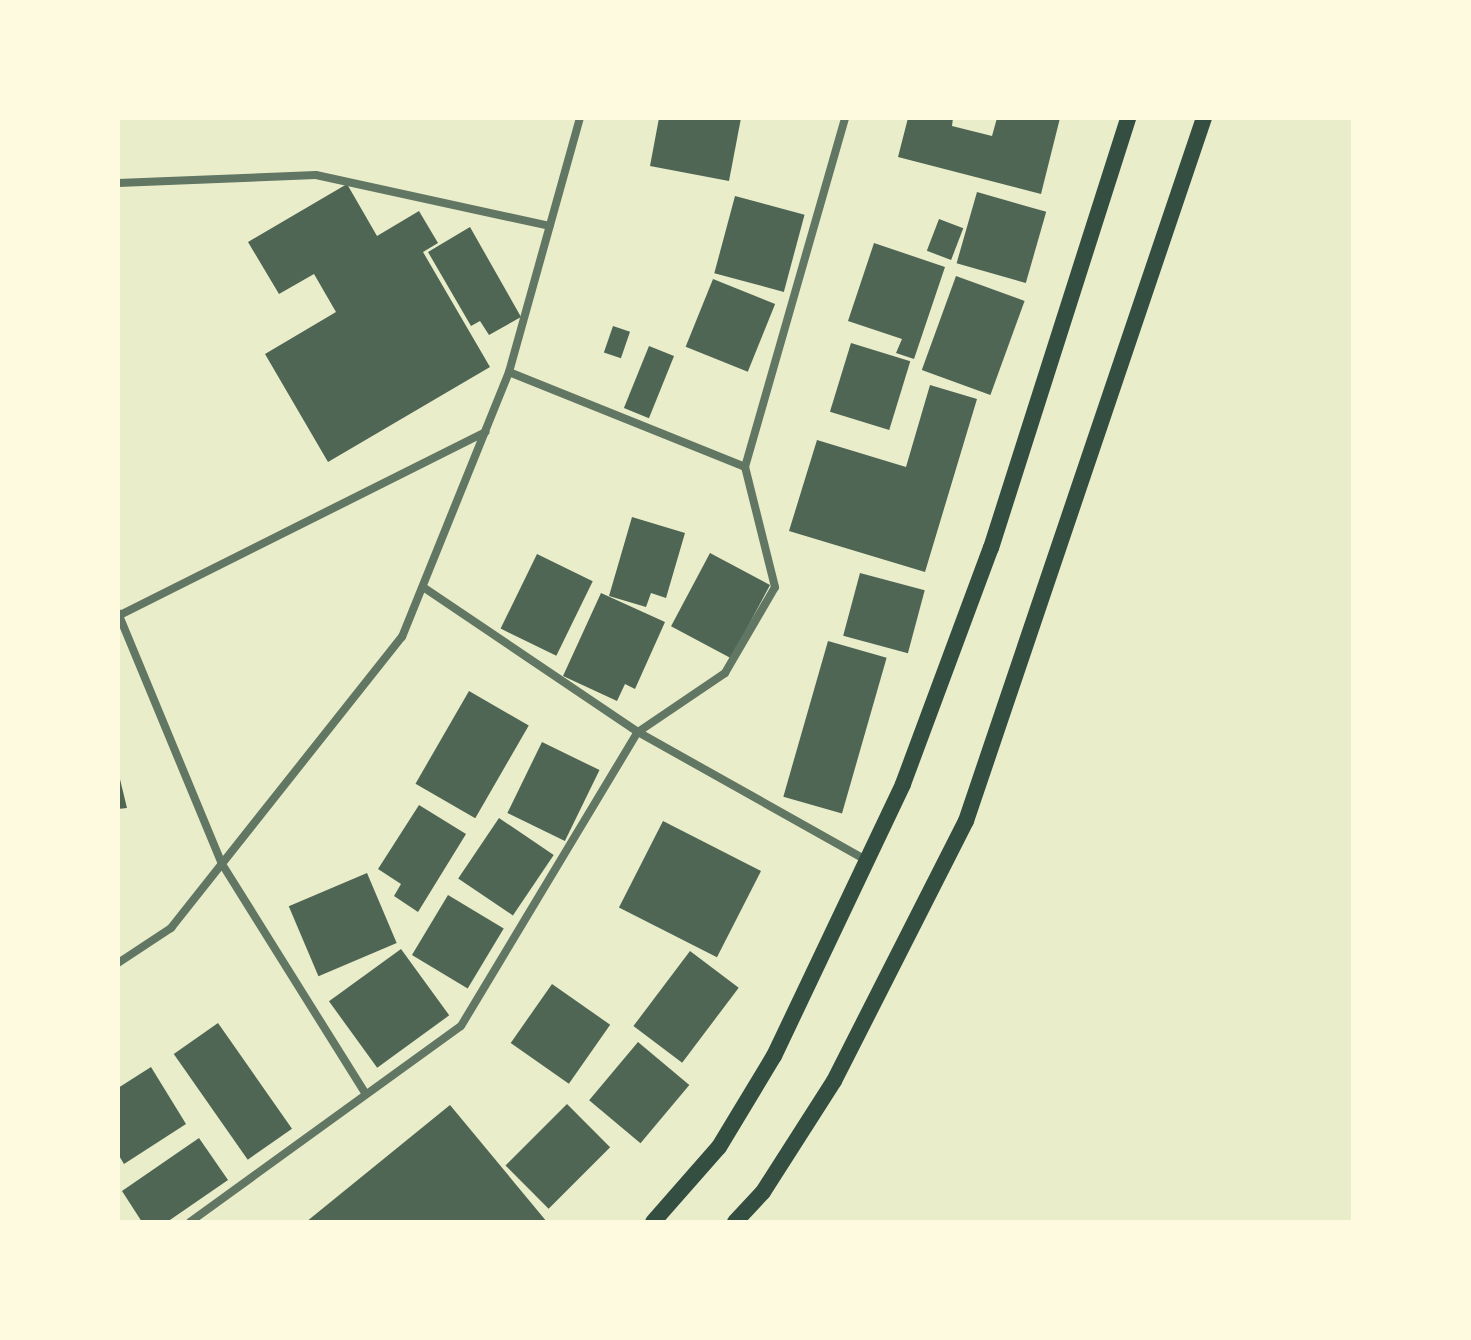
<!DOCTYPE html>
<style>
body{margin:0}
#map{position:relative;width:1471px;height:1340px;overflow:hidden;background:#e9edc9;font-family:"DM Sans",sans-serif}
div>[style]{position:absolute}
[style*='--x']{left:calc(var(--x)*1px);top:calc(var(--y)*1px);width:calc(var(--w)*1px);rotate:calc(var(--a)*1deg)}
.building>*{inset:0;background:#4f6655;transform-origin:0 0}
.minor>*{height:8px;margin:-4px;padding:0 4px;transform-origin:4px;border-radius:4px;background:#617663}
.secondary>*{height:16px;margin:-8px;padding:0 8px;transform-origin:8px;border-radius:8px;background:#344e41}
span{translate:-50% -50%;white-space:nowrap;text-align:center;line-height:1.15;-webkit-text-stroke:8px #fefae0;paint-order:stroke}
.frame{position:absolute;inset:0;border:120px solid #fefae0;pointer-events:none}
</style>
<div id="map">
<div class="building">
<i style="clip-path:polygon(659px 118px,741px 118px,729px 181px,650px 166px)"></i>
<i style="clip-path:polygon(908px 118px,953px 118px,952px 126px,992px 136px,997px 118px,1060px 118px,1041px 194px,898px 157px)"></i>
<i style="clip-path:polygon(347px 184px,377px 236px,419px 211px,438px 243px,423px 252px,490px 367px,328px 462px,265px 354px,336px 312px,314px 274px,279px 294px,248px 242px)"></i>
<i style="left:977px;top:192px;width:72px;height:74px;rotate:16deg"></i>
<i style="left:735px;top:196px;width:72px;height:80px;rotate:15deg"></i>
<i style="left:939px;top:219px;width:26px;height:34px;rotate:21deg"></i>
<i style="clip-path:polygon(470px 227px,521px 317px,489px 335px,480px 321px,471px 326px,428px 252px)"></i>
<i style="clip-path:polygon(874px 243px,945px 267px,914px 359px,896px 353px,902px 339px,848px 321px)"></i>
<i style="left:956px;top:276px;width:73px;height:100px;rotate:20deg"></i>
<i style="left:713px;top:279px;width:67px;height:73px;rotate:22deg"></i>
<i style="left:613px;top:326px;width:18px;height:28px;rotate:19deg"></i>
<i style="left:851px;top:343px;width:62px;height:72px;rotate:17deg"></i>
<i style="left:649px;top:346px;width:27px;height:67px;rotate:22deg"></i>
<i style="clip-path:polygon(930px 385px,977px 399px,925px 572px,789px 531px,817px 440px,906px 467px)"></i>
<i style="clip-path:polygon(632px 517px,685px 533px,666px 598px,651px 593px,646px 607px,609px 596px)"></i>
<i style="left:710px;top:553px;width:68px;height:83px;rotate:28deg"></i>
<i style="left:537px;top:554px;width:62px;height:83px;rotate:26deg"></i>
<i style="left:860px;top:573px;width:67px;height:65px;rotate:15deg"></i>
<i style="clip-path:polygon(601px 593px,665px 622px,635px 689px,625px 684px,617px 701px,563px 676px)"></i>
<i style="left:828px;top:641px;width:61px;height:162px;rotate:16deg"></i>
<i style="left:469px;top:691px;width:69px;height:107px;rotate:30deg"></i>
<i style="left:542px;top:742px;width:64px;height:79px;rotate:26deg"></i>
<i style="clip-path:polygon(118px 771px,127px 808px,118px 809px)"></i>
<i style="clip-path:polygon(419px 805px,466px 834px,418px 912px,394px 896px,401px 884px,378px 869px)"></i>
<i style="left:499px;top:818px;width:66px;height:73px;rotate:34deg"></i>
<i style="left:663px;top:821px;width:110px;height:97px;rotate:27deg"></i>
<i style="left:367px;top:873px;width:76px;height:85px;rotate:67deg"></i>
<i style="left:448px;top:895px;width:65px;height:70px;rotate:31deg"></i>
<i style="left:401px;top:949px;width:82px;height:89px;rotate:54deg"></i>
<i style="left:690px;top:951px;width:61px;height:94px;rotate:37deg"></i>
<i style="left:552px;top:984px;width:71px;height:72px;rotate:35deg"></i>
<i style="left:218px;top:1023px;width:129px;height:54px;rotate:55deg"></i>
<i style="left:638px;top:1042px;width:67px;height:76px;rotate:40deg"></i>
<i style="clip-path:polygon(151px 1067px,186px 1124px,124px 1164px,118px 1154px,118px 1088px)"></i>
<i style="left:567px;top:1104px;width:61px;height:87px;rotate:45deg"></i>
<i style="clip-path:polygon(450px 1105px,547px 1222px,306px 1222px)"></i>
<i style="clip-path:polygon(199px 1138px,228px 1180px,167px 1222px,142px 1222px,122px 1191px)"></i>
</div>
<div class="minor">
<i style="--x:118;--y:183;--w:198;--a:-2.3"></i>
<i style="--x:316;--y:175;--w:239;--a:12.3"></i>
<i style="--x:509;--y:372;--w:254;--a:21.9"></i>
<i style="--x:423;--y:587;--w:259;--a:34"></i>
<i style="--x:638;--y:732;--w:264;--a:29.3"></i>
<i style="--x:118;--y:613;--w:272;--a:67.5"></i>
<i style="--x:222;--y:864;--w:270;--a:58"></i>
<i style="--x:118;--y:616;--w:411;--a:-26.6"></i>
<i style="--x:118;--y:963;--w:64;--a:-33.4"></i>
<i style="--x:171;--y:928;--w:372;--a:-51.6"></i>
<i style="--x:402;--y:637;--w:286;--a:-68"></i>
<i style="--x:509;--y:372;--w:264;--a:-74.4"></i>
<i style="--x:190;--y:1222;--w:334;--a:-35.9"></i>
<i style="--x:461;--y:1026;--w:343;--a:-59"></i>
<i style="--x:638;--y:732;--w:105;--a:-34.1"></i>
<i style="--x:725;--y:673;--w:99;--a:-59.8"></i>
<i style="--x:775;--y:587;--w:124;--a:-104"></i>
<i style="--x:745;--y:467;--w:363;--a:-74"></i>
</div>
<div class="secondary">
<i style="--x:653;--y:1222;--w:100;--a:-48.7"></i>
<i style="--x:719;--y:1147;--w:106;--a:-58.9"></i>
<i style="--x:774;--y:1056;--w:301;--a:-64.6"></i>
<i style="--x:903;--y:784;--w:252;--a:-69.6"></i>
<i style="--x:991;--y:548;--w:451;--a:-72.3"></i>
<i style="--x:735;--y:1222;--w:41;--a:-47"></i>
<i style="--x:763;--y:1192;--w:132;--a:-57.4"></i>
<i style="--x:834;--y:1081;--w:292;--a:-63.1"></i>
<i style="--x:966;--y:821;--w:742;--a:-71.3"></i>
</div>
<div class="frame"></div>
</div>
